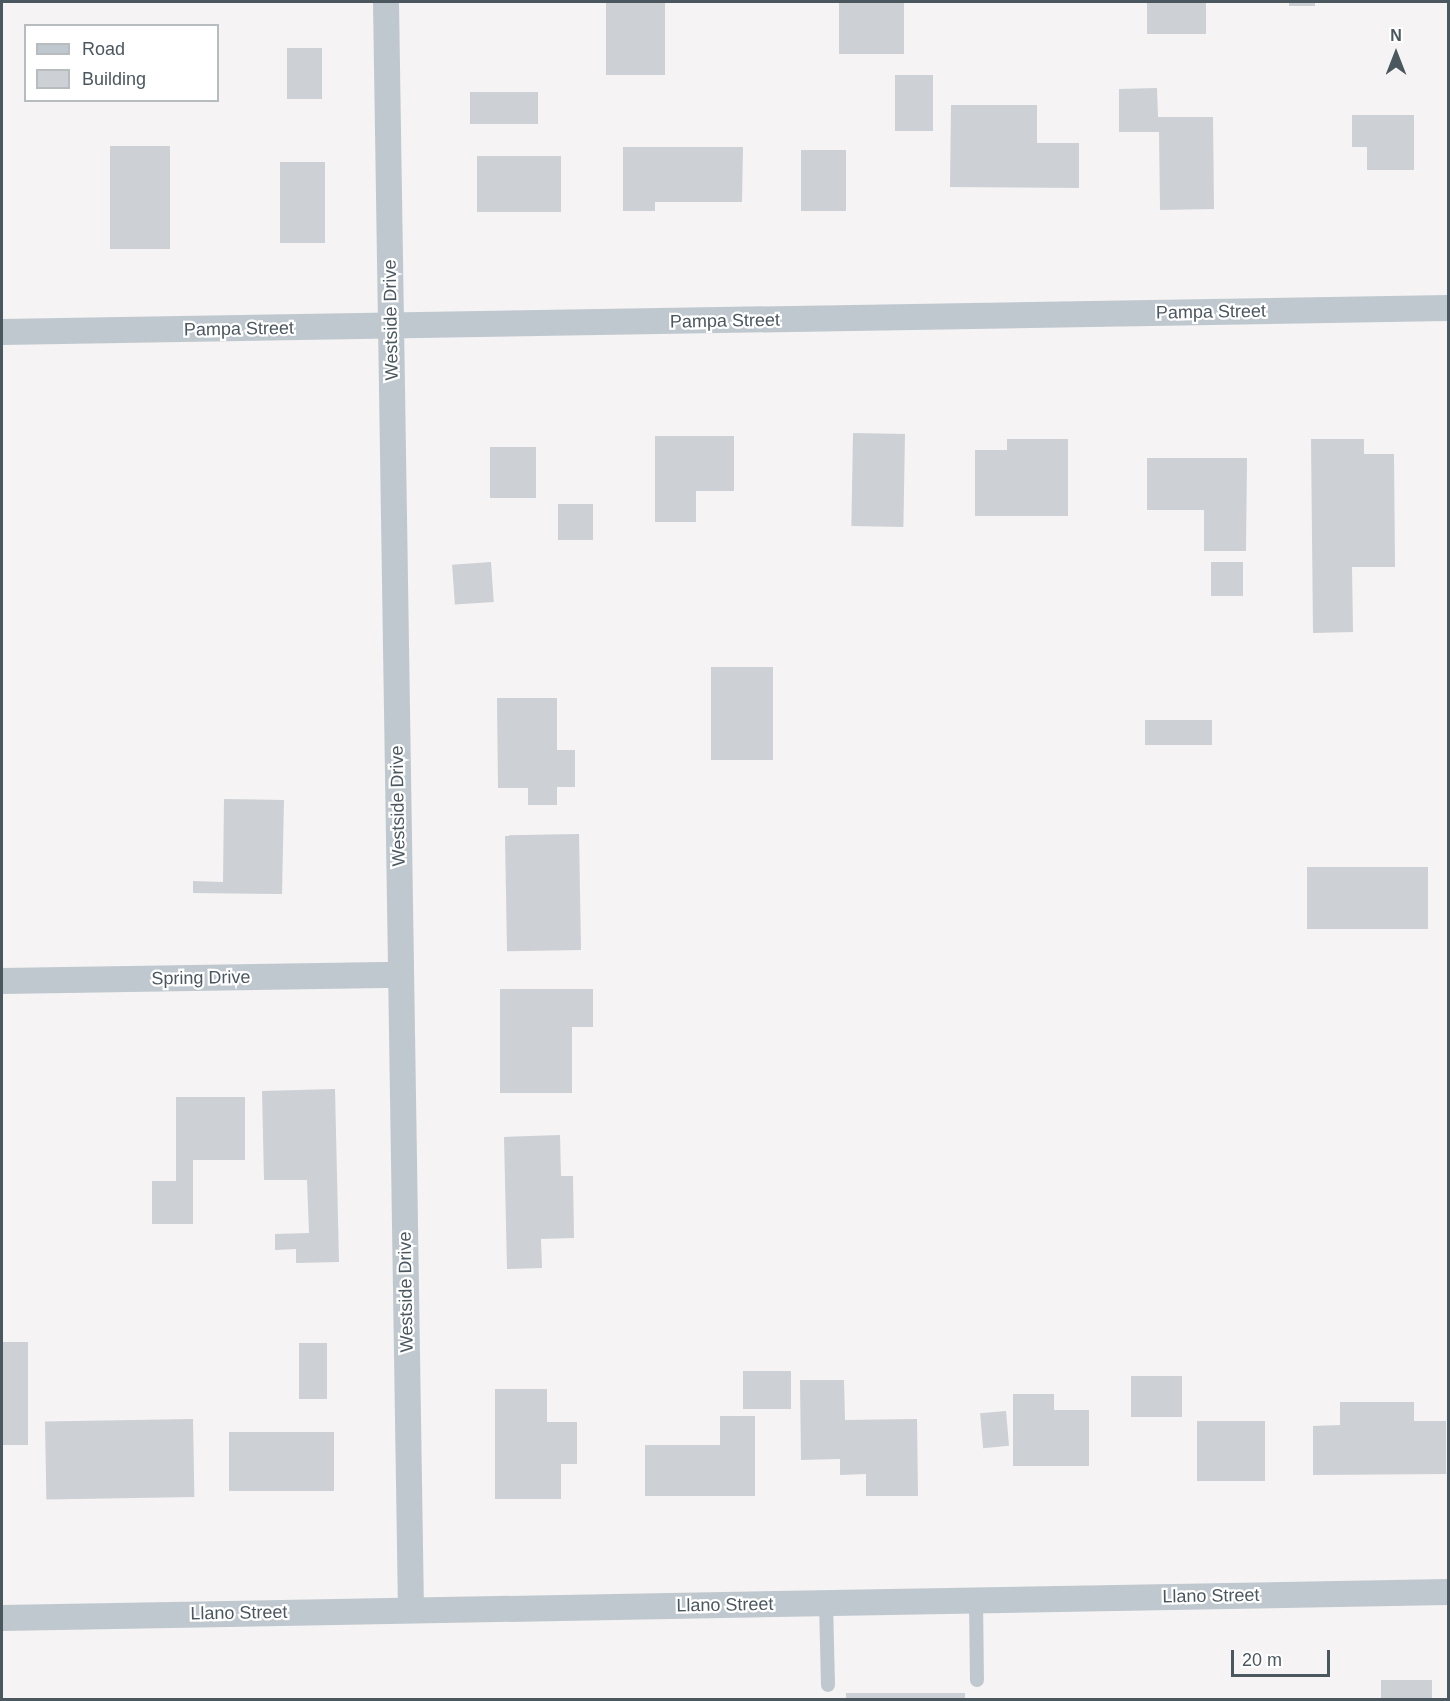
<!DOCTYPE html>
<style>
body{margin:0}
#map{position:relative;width:1450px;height:1701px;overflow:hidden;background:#f5f3f3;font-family:Arial,sans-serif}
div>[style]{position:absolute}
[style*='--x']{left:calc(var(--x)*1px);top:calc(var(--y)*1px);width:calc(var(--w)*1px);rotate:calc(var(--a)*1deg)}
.building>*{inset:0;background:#cdd0d4;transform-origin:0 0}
.lane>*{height:14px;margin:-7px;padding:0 7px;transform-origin:7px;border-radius:7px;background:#bfc8ce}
.street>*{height:26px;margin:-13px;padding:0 13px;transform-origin:13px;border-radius:13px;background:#bfc8ce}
span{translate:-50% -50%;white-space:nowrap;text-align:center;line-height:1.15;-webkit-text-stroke:4.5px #fff;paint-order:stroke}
.street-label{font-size:18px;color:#4b575f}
.frame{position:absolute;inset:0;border:3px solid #4b575f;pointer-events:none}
.legend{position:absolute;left:24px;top:24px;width:195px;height:78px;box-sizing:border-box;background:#fff;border:2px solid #b7bcbf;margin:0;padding:8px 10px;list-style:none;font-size:18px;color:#4b575f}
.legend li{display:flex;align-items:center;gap:12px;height:30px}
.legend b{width:30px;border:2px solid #b7bcbf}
.north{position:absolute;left:1366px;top:24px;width:60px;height:60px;-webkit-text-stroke:4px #fff;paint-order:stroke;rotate:0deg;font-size:16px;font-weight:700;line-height:24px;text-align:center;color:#4b575f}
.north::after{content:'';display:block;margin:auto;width:21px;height:27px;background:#4b575f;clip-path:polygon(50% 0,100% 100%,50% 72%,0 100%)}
.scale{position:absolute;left:1231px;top:1650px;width:99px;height:27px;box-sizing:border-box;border:3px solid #4b575f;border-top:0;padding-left:8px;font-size:18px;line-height:21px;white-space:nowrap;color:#4b575f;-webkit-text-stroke:4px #fff;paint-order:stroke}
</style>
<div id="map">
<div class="building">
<i style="left:606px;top:2px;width:59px;height:73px"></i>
<i style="left:839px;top:2px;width:65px;height:52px"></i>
<i style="left:1147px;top:2px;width:59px;height:32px"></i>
<i style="left:1289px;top:2px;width:26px;height:4px"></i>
<i style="left:287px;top:48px;width:35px;height:51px"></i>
<i style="left:895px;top:75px;width:38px;height:56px"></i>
<i style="clip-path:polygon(1157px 88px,1158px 117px,1213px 117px,1214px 209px,1160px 210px,1159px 132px,1119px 132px,1119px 89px)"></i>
<i style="left:470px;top:92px;width:68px;height:32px"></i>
<i style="clip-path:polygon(951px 105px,1037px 105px,1037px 143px,1079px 143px,1079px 188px,950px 187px)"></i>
<i style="clip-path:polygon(1352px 115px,1414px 115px,1414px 170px,1367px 170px,1367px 147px,1352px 147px)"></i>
<i style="left:110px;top:146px;width:60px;height:103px"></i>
<i style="clip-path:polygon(623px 147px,743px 147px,742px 202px,655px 202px,655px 211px,623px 211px)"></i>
<i style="left:801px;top:150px;width:45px;height:61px"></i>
<i style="left:477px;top:156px;width:84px;height:56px"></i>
<i style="left:280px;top:162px;width:45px;height:81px"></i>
<i style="left:853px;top:433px;width:52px;height:93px;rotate:1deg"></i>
<i style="clip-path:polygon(655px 436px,734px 436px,734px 491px,696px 491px,696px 522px,655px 522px)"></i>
<i style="clip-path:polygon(1007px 439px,1068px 439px,1068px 516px,975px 516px,975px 450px,1007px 450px)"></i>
<i style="clip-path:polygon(1311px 439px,1364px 439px,1364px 454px,1394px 454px,1395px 567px,1352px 567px,1353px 632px,1313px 633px)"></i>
<i style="left:490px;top:447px;width:46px;height:51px"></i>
<i style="clip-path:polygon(1147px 458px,1247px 458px,1246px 551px,1204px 551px,1204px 510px,1147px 510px)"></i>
<i style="left:558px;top:504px;width:35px;height:36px"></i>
<i style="left:491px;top:562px;width:40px;height:39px;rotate:86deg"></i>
<i style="left:1211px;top:562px;width:32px;height:34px"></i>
<i style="left:711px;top:667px;width:62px;height:93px"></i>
<i style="clip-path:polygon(497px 698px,557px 698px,557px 750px,575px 750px,575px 787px,557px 787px,557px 805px,528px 805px,528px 788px,498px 788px)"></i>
<i style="left:1145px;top:720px;width:67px;height:25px"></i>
<i style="clip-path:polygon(224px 799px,284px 800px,282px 894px,193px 893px,193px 881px,223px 882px)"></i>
<i style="left:579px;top:834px;width:116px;height:74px;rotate:89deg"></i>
<i style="left:1307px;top:867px;width:121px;height:62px"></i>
<i style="clip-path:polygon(500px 989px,593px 989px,593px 1027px,572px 1027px,572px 1093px,500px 1093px)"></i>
<i style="clip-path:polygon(335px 1089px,339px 1262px,296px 1263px,296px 1249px,275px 1250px,275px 1234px,309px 1233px,307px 1180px,264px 1180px,262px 1091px)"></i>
<i style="clip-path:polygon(176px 1097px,245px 1097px,245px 1160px,193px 1160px,193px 1224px,152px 1224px,152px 1181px,176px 1181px)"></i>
<i style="clip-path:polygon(560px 1135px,561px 1176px,573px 1176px,574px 1238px,541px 1239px,542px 1268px,507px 1269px,504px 1137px)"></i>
<i style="left:2px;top:1342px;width:26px;height:103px"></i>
<i style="left:299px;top:1343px;width:28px;height:56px"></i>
<i style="left:743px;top:1371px;width:48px;height:38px"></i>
<i style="left:1131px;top:1376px;width:51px;height:41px"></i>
<i style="clip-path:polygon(800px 1380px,844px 1380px,845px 1420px,917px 1419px,918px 1496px,866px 1496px,866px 1474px,840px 1475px,840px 1459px,801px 1460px)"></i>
<i style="clip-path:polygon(495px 1389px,547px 1389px,547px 1422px,577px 1422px,577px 1464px,561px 1464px,561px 1499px,495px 1499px)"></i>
<i style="clip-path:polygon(1013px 1394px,1054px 1394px,1054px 1410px,1089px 1410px,1089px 1466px,1013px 1466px)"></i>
<i style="clip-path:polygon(1340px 1402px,1414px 1402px,1414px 1421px,1446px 1421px,1446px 1474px,1313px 1475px,1313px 1426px,1340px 1425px)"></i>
<i style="left:1006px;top:1411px;width:35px;height:26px;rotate:85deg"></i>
<i style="clip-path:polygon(720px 1416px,755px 1416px,755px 1496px,645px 1496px,645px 1445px,720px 1445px)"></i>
<i style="left:193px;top:1419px;width:78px;height:148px;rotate:89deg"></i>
<i style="left:1197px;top:1421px;width:68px;height:60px"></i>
<i style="left:229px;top:1432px;width:105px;height:59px"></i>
<i style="left:1432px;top:1680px;width:20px;height:51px;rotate:90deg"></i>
<i style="left:846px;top:1693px;width:119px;height:7px"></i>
</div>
<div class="lane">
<i style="--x:976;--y:1600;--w:80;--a:89.3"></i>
<i style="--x:826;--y:1603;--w:82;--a:88.6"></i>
</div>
<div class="street">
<i style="--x:386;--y:2;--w:1608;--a:89.11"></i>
<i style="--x:2;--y:332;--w:1446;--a:-0.95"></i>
<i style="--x:2;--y:981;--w:399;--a:-0.9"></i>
<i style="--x:2;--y:1618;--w:1446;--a:-1.03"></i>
</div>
<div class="street-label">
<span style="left:1211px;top:312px;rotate:-1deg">Pampa Street</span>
<span style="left:391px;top:320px;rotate:-91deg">Westside Drive</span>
<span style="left:725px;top:321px;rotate:-1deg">Pampa Street</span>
<span style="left:239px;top:329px;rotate:-1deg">Pampa Street</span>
<span style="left:398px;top:806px;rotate:-91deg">Westside Drive</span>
<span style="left:201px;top:978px;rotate:-1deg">Spring Drive</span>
<span style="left:406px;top:1292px;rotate:-91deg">Westside Drive</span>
<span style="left:1211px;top:1596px;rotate:-1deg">Llano Street</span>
<span style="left:725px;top:1605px;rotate:-1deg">Llano Street</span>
<span style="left:239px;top:1613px;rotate:-1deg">Llano Street</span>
</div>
<div class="frame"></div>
<ul class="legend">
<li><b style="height:8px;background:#bfc8ce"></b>Road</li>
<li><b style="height:16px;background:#cdd0d4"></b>Building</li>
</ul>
<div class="north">N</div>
<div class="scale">20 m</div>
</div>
